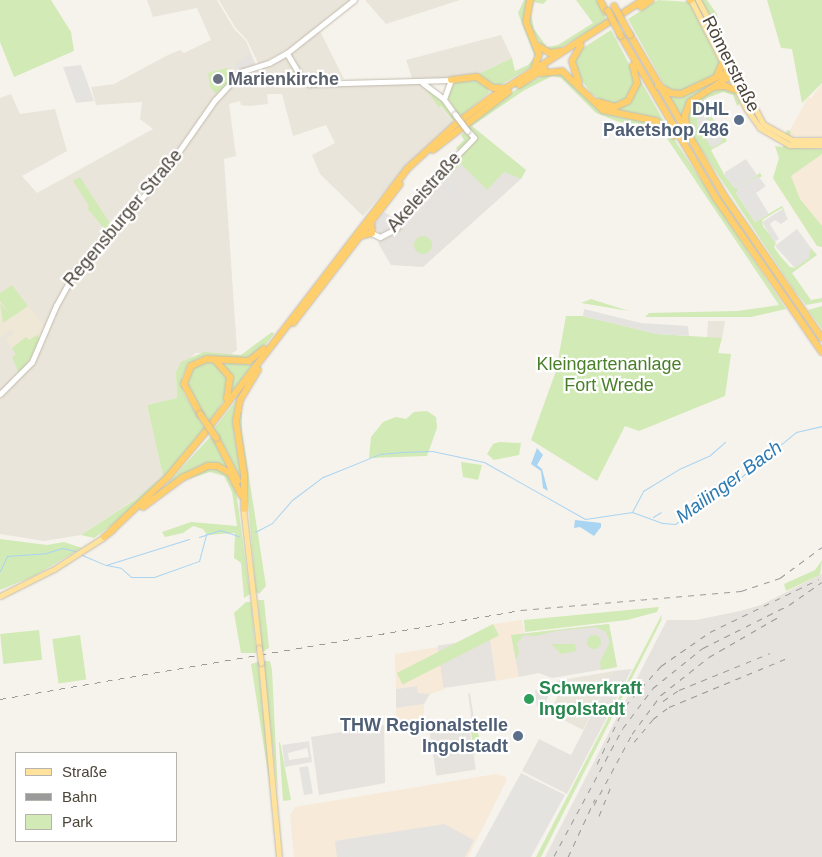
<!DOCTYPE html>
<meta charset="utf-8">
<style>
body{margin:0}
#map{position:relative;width:822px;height:857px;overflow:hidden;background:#f6f3ec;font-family:Helvetica,sans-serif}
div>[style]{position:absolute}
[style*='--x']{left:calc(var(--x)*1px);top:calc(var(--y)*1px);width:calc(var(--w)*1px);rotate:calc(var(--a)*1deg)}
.residential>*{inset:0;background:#eae5da}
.commercial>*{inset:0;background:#f7ead8}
.industrial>*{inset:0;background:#e6e2dd;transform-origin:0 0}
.education>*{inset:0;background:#efe8d6}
.green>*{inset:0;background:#d2eab5;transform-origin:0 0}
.round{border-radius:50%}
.parking>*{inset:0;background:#e5e3e0;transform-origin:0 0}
.water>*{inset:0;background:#a9d4f2}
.stream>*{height:1px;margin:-0.5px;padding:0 0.5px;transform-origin:0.5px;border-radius:0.5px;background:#a9d4f2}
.roads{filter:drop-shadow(0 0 1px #c2bbae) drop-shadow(0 0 1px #c2bbae)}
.minor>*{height:4.5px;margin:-2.25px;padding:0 2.25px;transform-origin:2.25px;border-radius:2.25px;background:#fff}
.major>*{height:5px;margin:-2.5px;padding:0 2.5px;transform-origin:2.5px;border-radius:2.5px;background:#ffe39c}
.highway>*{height:6px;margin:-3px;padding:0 3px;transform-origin:3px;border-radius:3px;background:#ffcf6e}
.rail>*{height:1px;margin-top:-0.5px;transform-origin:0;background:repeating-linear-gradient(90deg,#9a9a9a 0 6px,transparent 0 12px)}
.bridges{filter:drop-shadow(0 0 1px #c2bbae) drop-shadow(0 0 1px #c2bbae)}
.minor-bridge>*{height:4.5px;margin:-2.25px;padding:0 2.25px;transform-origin:2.25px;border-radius:2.25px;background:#fff}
.major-bridge>*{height:5px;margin:-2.5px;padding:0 2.5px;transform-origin:2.5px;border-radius:2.5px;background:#ffe39c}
.highway-bridge>*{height:6px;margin:-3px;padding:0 3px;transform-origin:3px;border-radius:3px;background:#ffcf6e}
.dots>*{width:14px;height:14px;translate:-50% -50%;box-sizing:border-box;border:2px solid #fff;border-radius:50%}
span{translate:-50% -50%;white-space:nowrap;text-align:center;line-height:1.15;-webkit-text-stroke:4.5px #fff;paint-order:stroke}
.street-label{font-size:18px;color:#4b4439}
.worship-label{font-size:18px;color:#5b616d;font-weight:700}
.left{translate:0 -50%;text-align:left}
.service-label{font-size:18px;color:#4e5e75;font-weight:700}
.right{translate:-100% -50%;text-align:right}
.park-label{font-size:18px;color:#4a7f2a}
.leisure-label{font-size:18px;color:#27864d;font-weight:700}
.water-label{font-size:19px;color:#2e7ab2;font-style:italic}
.legend{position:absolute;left:15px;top:752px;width:162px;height:90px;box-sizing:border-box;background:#fff;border:1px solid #b7b4b0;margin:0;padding:6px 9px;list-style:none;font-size:15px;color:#4b4439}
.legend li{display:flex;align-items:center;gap:10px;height:25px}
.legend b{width:25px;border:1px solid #b7b4b0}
</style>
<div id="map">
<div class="residential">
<i style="clip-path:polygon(147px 0,217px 0,234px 29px,246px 41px,256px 65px,243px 69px,240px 75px,285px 55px,304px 85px,414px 84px,406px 60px,501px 35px,512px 58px,478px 74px,421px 81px,453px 122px,408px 164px,363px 216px,320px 174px,312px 155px,335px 143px,326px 125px,293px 136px,282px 94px,267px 94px,268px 104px,249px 106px,241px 105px,240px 101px,229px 104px,236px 156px,224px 159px,237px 350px,229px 355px,196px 353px,176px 372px,177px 398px,147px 405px,163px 476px,150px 489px,81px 535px,44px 541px,0 534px,0 98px,11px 94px,20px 114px,55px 109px,67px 151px,22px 176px,37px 193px,153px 129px,140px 119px,142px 102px,96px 105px,91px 87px,114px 84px,166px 56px,180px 50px,184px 53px,211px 40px,197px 8px,153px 17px)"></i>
<i style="clip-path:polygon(219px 0,359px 0,320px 31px,344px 79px,304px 80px,286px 50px,259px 65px,247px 40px,235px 27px)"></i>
<i style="clip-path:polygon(365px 0,460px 0,386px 24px)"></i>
<i style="clip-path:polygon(708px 321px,725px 321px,722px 338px,707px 339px)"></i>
<i style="clip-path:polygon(614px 671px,583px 730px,550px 713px,558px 695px,556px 681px)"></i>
</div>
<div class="commercial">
<i style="clip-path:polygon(822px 84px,822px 137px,787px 136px,808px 97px,811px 98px)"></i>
<i style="clip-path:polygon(788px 148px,822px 149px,822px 247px,817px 246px,775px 182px,782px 173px)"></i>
<i style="clip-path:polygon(522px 620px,524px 633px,511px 635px,519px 677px,496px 681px,490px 638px,498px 636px,493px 624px)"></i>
<i style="clip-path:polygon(438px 647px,445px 689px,430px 694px,418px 693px,416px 686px,396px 689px,395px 654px)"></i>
<i style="clip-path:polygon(424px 704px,423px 729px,396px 734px,396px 708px)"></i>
<i style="clip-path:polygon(496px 774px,506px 777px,506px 781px,468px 857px,294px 857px,290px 815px,295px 807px)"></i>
</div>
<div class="industrial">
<i style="clip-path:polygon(461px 164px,504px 172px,521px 179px,423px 267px,391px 265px,378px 243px,380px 239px,397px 230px,418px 198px,445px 170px,449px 175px)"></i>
<i style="clip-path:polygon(822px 574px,822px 857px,545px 857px,667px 620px,696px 620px,740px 611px,761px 605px)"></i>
<i style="clip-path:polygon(609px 624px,617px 667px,552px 678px,539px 673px,519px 677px,511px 635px)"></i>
<i style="left:490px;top:638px;width:43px;height:53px;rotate:82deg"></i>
<i style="clip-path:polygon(632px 669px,567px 794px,522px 771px,539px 739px,571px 755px,614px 671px)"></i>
<i style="clip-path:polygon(417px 686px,418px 693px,430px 694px,424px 704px,396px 708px,396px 689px)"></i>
<i style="clip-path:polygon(384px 725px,385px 783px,319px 795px,311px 737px)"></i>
<i style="left:469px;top:726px;width:44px;height:40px;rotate:81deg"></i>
</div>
<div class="education">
<i style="clip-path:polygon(12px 285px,44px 327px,40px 339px,29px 340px,26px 337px,12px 348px,6px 340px,14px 333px,11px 329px,1px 337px,0 335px,0 293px)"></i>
</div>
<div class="green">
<i style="clip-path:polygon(0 0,51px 0,71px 32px,74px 51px,14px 77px,0 42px)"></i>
<i style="clip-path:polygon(524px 0,529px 0,524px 22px,537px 50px,533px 66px,497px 87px,478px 74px,512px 58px,515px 71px,528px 65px,535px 57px,518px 13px)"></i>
<i style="clip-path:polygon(533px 0,547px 0,543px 4px,534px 2px,531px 14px,534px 29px,547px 47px,558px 45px,593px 23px,576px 0,597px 0,607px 21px,558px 49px,550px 51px,542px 47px,530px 26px,529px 20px)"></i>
<i style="clip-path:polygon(658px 0,689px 2px,719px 62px,716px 75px,687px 90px,674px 92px,665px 86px,628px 19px)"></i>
<i style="clip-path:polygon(701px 0,707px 0,717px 14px,721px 36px,737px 69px)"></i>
<i style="clip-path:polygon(767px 0,822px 0,822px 83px,802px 103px,792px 49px,781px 48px)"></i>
<i style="clip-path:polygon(611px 30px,636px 77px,631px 96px,617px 105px,600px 100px,591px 93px,577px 74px,575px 59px,583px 48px)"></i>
<i style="clip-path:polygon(227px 68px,234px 74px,232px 79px,216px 94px,210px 87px,208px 73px)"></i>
<i style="clip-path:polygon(559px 71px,602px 111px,618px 117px,649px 120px,670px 133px,786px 309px,751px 317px,645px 317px,649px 313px,738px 311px,779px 305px,666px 137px,648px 125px,619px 122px,596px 113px,561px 78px,552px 76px,523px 91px,472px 126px,526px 170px,521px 179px,504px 172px,487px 190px,461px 164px,449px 176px,445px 170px,461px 154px,456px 148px,464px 140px,461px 135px,469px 128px,466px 124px,520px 87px,546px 74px)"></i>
<i style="clip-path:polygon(639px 78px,665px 123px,664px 124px,623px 114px,604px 106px,630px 102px)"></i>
<i style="clip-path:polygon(720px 79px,689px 101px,683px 120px,667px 94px,673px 96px)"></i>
<i style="clip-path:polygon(476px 80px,488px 87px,489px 93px,460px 117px,448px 99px,449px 88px,455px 82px)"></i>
<i style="clip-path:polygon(423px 85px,438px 96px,455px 119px,453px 121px,441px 106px,439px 108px)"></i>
<i style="clip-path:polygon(717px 88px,733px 90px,740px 104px,737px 106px,733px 95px,723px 92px,707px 98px,703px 104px,721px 131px,718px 132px,707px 114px,721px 140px,722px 133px,727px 141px,711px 150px,725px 176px,738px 188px,760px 173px,762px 176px,736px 193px,755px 222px,782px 206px,787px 215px,782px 208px,762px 220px,763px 226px,776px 243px,774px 247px,780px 256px,790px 267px,795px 268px,811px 248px,817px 255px,792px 273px,811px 300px,822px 298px,822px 302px,806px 305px,794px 290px,691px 134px,687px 117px,691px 104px)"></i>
<i style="clip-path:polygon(787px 130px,791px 131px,787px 148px,822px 149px,822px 154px,791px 176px,800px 199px,822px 226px,822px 247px,817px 246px,773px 178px,779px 158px,775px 146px,783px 147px)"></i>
<i style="clip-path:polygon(80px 177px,111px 225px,106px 231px,87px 208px,89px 206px,73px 181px)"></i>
<i class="round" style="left:414px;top:236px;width:18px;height:18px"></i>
<i style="clip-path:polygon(12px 285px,28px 306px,3px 323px,0 303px,9px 313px,0 301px,0 293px)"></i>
<i style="clip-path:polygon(591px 299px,597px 301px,629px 311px,581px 303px)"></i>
<i style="clip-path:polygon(822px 306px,822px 329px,808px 310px)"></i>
<i style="clip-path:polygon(566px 316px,583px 316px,657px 334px,722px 338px,718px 353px,731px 354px,725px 396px,639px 431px,625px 426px,597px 481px,531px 440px,556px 371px)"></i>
<i style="clip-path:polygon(272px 332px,274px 334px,263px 348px,249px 358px,202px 357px,188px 364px,182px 377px,183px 392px,205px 428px,165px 477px,126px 515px,94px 538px,81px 535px,136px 499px,163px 476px,147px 405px,177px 398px,176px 372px,181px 362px,204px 352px,241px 355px)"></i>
<i style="clip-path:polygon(37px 335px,40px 339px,35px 351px,19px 374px,12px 357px,16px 354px,12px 348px,26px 337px,29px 340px)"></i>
<i style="clip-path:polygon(259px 356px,231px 394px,232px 380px,222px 362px,245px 363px)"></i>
<i style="clip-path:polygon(205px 361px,217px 364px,229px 379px,226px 397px,209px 423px,188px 391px,187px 377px,191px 369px)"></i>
<i style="clip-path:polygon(238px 398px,234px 431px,243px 487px,230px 457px,213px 430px)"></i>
<i style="clip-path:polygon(427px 411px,436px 417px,437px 428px,427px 456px,369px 458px,371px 437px,383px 422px,396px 417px,406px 419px,414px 412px)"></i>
<i style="clip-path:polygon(240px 412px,242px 412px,242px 432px,266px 586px,259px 594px,256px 592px,246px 481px,238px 435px)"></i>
<i style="clip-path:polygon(211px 436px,234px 475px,214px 464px,159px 493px)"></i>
<i style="clip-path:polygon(499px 442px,521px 443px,519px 455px,494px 460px,487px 454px,493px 444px)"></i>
<i style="clip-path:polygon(461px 462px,482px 465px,478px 480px,463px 477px)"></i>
<i style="clip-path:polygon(213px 467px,228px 473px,236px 491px,250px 594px,244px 598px,241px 563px,234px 558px,235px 533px,207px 535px,203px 529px,193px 526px,183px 533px,165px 537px,162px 532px,191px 522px,237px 526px,232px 492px,224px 476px,210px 472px,189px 479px,187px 476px)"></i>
<i style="clip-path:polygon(0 539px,47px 545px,64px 542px,82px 548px,34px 576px,0 590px)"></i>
<i style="clip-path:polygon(822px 560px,820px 575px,786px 591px,784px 584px,815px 570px)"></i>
<i style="clip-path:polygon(258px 600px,264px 600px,269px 648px,262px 652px)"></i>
<i style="clip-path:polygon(246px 602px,251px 602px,256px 653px,241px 653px,234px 613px)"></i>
<i style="clip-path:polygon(659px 607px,657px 612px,627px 620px,525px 632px,524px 620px)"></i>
<i style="clip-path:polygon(662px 614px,661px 621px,541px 857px,536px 857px)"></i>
<i style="left:493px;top:624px;width:13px;height:108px;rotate:63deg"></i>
<i style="clip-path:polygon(609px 624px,617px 667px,601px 670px,600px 662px,610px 642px,606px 632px,596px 627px,556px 631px,536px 636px,524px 635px,517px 643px,519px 653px,516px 660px,511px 635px)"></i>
<i style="left:39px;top:630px;width:30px;height:39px;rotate:84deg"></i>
<i class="round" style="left:587px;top:635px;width:14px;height:14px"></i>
<i style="left:80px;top:635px;width:45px;height:28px;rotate:82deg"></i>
<i style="clip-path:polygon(551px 644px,575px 644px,576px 651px,561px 654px)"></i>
<i style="clip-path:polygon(263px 661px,270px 661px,272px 670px,278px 794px)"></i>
<i style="clip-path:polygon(258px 662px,272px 799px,251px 664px)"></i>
<i style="clip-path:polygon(474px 718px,480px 740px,475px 741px,475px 757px,470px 726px,475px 725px)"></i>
<i style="clip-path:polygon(280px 742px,291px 800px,283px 801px,279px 743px)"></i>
</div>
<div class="parking">
<i style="clip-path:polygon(250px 53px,254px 64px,237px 74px,236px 63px)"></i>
<i style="clip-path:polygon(81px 65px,88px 84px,94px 101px,76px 103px,63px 67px)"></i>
<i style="clip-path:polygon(702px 111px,722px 139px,722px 142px,712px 148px,697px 126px,697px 114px)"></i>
<i style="clip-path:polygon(746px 159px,757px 175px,738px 188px,758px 176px,766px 186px,756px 193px,769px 214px,755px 222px,736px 193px,738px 188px,734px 188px,725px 176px,725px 172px)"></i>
<i style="left:446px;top:178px;width:30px;height:8px;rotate:46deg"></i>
<i style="clip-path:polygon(783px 209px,788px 219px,781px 224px,775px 220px,770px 224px,779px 239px,774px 242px,762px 222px)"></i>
<i style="clip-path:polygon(384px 212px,399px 221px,390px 232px,380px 234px,373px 226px)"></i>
<i style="clip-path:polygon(797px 229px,811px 248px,809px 258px,795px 268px,775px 246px)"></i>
<i style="clip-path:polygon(584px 309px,641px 323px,688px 326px,689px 336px,656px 334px,583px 316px)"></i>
<i style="clip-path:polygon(547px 686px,548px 697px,544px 706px,537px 707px,535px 690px)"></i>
<i style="clip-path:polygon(470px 693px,475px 725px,433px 731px,472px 723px,468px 694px)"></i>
<i style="clip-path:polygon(evenodd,309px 741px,312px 762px,285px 767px,282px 745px,309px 741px,307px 748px,309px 757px,289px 760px,288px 753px,307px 748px)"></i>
<i style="left:308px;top:766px;width:28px;height:9px;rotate:80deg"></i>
<i style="clip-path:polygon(521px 773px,565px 795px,531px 857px,475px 857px)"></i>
<i style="clip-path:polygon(444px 824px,474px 840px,465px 857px,337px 857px,335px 841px)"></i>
</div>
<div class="water">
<i style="clip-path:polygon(537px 448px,543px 455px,537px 465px,542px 469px,548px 491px,543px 488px,541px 471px,531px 464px)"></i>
<i style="clip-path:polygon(575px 520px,601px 523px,601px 527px,594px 536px,580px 527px,574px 528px)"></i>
</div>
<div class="stream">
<i style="--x:632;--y:512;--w:24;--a:-62"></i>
<i style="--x:643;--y:491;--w:42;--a:-31.4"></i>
<i style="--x:679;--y:469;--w:34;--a:-24"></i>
<i style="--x:710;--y:455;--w:20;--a:-41"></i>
<i style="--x:653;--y:517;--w:9;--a:-32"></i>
<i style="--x:255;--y:532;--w:19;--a:-28"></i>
<i style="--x:272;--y:523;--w:30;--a:-49"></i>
<i style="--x:292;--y:500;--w:39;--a:-37"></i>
<i style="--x:323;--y:477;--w:61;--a:-22"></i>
<i style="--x:380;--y:454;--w:22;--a:-5"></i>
<i style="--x:402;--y:452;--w:30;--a:-2"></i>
<i style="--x:432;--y:451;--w:53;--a:11.9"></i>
<i style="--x:484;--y:462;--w:116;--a:29.4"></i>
<i style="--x:585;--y:519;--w:48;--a:-8.5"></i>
<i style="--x:632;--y:512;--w:33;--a:20"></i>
<i style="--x:663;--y:523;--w:12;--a:5"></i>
<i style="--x:675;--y:524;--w:73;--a:-35"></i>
<i style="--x:735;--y:482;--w:79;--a:-39.3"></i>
<i style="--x:796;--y:432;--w:27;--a:-13"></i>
<i style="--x:199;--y:537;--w:22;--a:-18"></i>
<i style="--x:220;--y:530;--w:20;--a:18"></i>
<i style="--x:82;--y:555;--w:26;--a:23"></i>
<i style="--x:106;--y:565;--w:87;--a:-17.4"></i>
<i style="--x:106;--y:565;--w:15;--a:11"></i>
<i style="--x:121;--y:568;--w:13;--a:42"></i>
<i style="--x:131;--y:577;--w:23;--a:0"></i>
<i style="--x:154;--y:577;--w:48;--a:-19.6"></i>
<i style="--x:199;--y:561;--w:28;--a:-75"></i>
<i style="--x:0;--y:571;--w:17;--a:-65"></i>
<i style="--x:7;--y:556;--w:39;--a:-4"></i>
<i style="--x:46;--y:553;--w:17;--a:-17"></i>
<i style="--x:62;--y:548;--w:14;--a:12"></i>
</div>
<div class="roads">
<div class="minor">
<i style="--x:287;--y:53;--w:33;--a:59"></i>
<i style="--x:304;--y:81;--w:6;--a:31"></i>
<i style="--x:309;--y:84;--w:142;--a:-1.6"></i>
<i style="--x:423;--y:83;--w:26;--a:37"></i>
<i style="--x:444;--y:99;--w:19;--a:54"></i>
<i style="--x:444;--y:99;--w:20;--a:-70"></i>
<i style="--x:372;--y:233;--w:9;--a:27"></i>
<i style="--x:380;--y:237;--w:18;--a:-27"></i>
<i style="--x:396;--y:229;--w:50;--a:-54.7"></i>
<i style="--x:425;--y:188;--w:70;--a:-45.6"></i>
<i style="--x:474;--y:138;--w:9;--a:-131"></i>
<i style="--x:0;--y:394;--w:45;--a:-45"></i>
<i style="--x:32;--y:362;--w:61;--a:-66.8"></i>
<i style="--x:56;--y:306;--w:39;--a:-61"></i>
<i style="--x:75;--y:272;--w:128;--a:-47.8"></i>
<i style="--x:161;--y:177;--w:94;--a:-55"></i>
<i style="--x:215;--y:100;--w:38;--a:-47"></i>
<i style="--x:241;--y:72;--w:29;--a:-18"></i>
<i style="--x:269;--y:63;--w:21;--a:-29"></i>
<i style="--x:287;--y:53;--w:85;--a:-38.3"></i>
</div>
<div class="major">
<i style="--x:691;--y:0;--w:121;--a:63"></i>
<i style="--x:746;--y:108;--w:24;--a:55"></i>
<i style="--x:760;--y:128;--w:34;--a:30"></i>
<i style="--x:790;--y:145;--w:32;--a:0"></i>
<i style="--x:698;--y:0;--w:140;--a:62.3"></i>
<i style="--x:763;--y:124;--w:33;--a:29"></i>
<i style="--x:792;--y:140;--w:30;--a:0"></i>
<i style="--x:243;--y:507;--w:142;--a:83.5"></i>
<i style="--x:0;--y:596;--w:60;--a:-26.6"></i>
<i style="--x:54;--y:569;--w:59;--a:-32.6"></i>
<i style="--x:261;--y:663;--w:195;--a:84.7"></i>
</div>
<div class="highway">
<i style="--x:530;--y:0;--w:22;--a:100"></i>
<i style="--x:526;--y:22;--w:35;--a:68"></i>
<i style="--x:539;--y:54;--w:16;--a:108"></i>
<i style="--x:600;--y:0;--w:13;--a:63"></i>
<i style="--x:690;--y:0;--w:1;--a:0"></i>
<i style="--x:641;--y:7;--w:12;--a:-35"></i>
<i style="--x:630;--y:35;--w:188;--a:59.6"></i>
<i style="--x:725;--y:197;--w:171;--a:55.5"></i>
<i style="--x:621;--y:36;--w:188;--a:59.6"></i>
<i style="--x:716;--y:198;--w:187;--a:55.5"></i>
<i style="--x:538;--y:46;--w:14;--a:30"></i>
<i style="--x:550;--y:53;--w:11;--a:-10"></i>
<i style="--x:541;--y:73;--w:21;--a:-5"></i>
<i style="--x:562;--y:71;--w:57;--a:43.6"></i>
<i style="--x:603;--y:110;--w:54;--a:11.7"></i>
<i style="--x:656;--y:121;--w:23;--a:40"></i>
<i style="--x:717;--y:76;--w:15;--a:-67"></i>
<i style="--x:451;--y:80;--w:26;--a:-7"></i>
<i style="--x:477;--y:77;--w:19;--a:35"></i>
<i style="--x:493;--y:88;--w:11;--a:0"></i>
<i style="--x:579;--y:83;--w:23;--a:-108"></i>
<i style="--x:572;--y:61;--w:18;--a:-61"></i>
<i style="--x:519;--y:85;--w:30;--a:-33"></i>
<i style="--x:658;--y:86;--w:15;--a:28"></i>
<i style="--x:671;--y:93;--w:10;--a:6"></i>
<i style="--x:681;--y:94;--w:52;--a:-25.1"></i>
<i style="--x:728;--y:72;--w:7;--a:8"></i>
<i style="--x:714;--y:87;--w:11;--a:-5"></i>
<i style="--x:725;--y:86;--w:14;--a:21"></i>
<i style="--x:598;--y:102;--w:18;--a:16"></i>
<i style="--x:615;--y:107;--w:14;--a:-25"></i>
<i style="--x:628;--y:101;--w:20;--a:-63"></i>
<i style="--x:637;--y:83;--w:18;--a:-103"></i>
<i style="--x:687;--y:134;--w:19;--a:-96"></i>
<i style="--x:685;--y:115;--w:14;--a:-69"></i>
<i style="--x:690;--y:102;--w:54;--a:-32.8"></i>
<i style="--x:433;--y:150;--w:95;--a:-37.7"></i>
<i style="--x:360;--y:236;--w:12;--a:-14"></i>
<i style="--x:372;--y:233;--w:12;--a:-95"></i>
<i style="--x:293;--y:323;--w:175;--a:-52.4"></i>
<i style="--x:216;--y:361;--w:21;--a:49"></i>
<i style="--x:230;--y:377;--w:22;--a:98"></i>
<i style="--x:200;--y:414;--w:34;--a:-118"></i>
<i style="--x:184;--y:384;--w:19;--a:-69"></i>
<i style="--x:191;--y:366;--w:17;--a:-24"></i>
<i style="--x:207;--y:359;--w:42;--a:2.7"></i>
<i style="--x:249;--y:361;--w:19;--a:-39"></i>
<i style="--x:216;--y:438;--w:48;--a:62.9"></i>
<i style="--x:143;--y:507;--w:49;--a:-36.6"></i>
<i style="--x:182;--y:478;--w:29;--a:-25"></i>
<i style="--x:208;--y:466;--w:9;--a:0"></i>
<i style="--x:217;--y:466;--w:15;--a:28"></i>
<i style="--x:230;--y:473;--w:25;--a:63"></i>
<i style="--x:244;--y:509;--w:35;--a:-90"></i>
<i style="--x:244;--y:474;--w:54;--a:-98.6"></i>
<i style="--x:236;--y:421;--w:21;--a:-79"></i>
<i style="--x:240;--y:400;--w:35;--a:-59"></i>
<i style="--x:111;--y:531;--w:79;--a:-43.5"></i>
<i style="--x:168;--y:477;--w:55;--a:-50.2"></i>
<i style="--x:203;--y:435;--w:335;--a:-52.5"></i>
<i style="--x:407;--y:169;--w:67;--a:-42.6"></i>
<i style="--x:456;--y:124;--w:41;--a:-37.1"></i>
<i style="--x:489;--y:99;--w:183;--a:-32.7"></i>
<i style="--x:104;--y:537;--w:11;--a:-38"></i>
</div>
</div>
<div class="rail">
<i style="--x:0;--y:699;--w:529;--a:-9.69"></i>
<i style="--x:521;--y:610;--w:221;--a:-4.9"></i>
<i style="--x:741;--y:591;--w:41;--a:-18.4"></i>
<i style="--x:780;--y:578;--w:52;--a:-36.4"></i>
<i style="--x:663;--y:701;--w:19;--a:-35"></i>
<i style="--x:679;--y:690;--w:98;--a:-22.1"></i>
<i style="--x:634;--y:742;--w:30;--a:-50"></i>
<i style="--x:653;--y:719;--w:20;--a:-37"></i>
<i style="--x:669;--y:707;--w:126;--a:-22.5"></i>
<i style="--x:597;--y:764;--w:64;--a:-64.2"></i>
<i style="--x:625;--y:706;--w:54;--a:-48"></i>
<i style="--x:661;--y:666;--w:60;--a:-34.8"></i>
<i style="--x:710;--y:632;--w:121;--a:-25.9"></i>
<i style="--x:594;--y:805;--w:81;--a:-61.8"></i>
<i style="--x:632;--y:734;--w:49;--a:-53.4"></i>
<i style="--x:661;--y:695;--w:61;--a:-38.4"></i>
<i style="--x:709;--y:657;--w:82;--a:-30"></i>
<i style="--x:599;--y:816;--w:35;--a:-68"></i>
<i style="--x:554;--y:856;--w:145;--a:-61.7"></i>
<i style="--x:623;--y:728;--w:50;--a:-53.1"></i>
<i style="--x:653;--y:688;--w:64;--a:-38.7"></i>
<i style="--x:703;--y:648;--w:96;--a:-26.6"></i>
<i style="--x:789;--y:605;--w:40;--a:-34.9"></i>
<i style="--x:568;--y:857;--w:64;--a:-65"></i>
</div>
<div class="bridges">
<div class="minor-bridge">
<i style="--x:455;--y:114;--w:21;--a:53"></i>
</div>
<div class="major-bridge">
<i style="--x:259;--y:648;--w:15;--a:82"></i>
</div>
<div class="highway-bridge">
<i style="--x:614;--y:6;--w:33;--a:61"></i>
<i style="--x:608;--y:11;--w:28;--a:63"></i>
<i style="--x:200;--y:414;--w:29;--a:56"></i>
</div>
</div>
<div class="dots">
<i style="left:218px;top:79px;background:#6b7280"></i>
<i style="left:739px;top:120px;background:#5c6f8a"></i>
<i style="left:529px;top:699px;background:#2e9e5b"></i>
<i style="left:518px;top:736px;background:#5c6f8a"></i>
</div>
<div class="street-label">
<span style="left:731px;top:64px;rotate:63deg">Römerstraße</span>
<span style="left:424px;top:192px;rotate:-48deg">Akeleistraße</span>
<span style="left:123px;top:218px;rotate:-50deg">Regensburger Straße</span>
</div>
<div class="worship-label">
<span class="left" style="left:228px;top:79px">Marienkirche</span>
</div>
<div class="service-label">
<span class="right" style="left:729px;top:120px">DHL<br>Paketshop 486</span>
<span class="right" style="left:508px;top:736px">THW Regionalstelle<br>Ingolstadt</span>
</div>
<div class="park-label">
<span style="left:609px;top:375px">Kleingartenanlage<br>Fort Wrede</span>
</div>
<div class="leisure-label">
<span class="left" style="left:539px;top:699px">Schwerkraft<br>Ingolstadt</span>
</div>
<div class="water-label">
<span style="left:729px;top:482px;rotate:-36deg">Mailinger Bach</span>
</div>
<ul class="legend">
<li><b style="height:6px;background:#ffe39c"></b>Straße</li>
<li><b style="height:6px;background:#9a9a9a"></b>Bahn</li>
<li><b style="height:14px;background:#d2eab5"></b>Park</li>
</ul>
</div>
